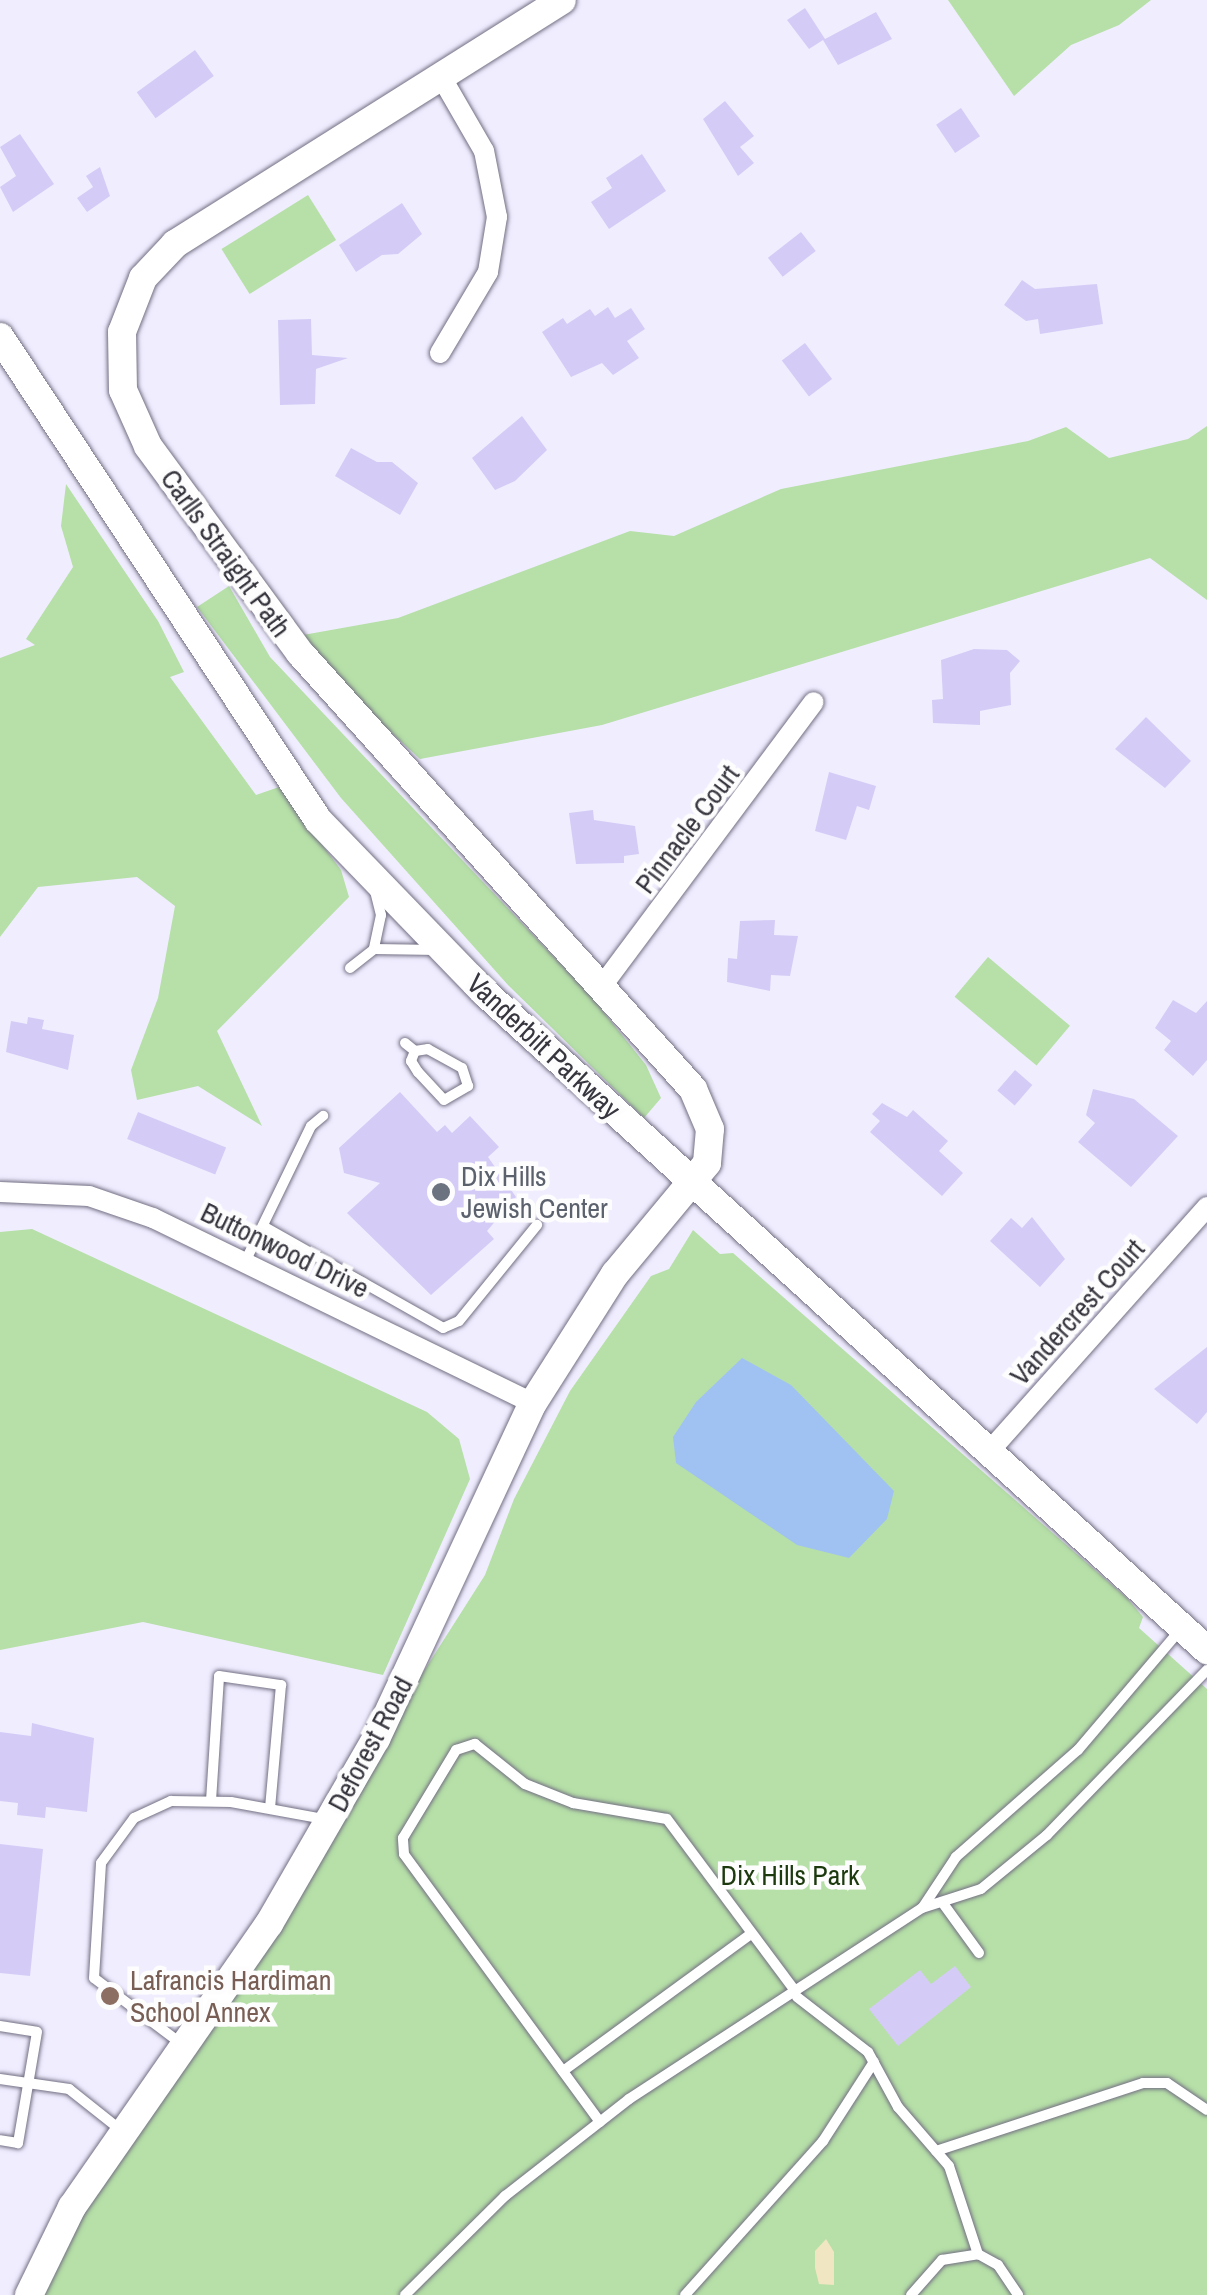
<!DOCTYPE html>
<style>
body{margin:0}
#map{position:relative;width:1207px;height:2295px;overflow:hidden;background:#f0edff;font-family:"Archivo Narrow",sans-serif}
div>[style]{position:absolute}
[style*='--x']{left:calc(var(--x)*1px);top:calc(var(--y)*1px);width:calc(var(--w)*1px);rotate:calc(var(--a)*1deg)}
.green>*{inset:0;background:#b6e0a7;transform-origin:0 0}
.sand>*{inset:0;background:#f0e6c1}
.water>*{inset:0;background:#a0c2f3}
.building>*{inset:0;background:#d4ccf6;transform-origin:0 0}
.roads{filter:drop-shadow(0 0 2px #736f83) drop-shadow(0 0 2px #736f83)}
.lane>*{height:10px;margin:-5px;padding:0 5px;transform-origin:5px;border-radius:5px;background:#fff}
.street>*{height:20px;margin:-10px;padding:0 10px;transform-origin:10px;border-radius:10px;background:#fff}
.secondary>*{height:28px;margin:-14px;padding:0 14px;transform-origin:14px;border-radius:14px;background:#fff}
.dots>*{width:28px;height:28px;translate:-50% -50%;box-sizing:border-box;border:5px solid #fdfdfd;border-radius:50%}
span{translate:-50% -50%;white-space:nowrap;text-align:center;line-height:1.15;-webkit-text-stroke:9px #fdfdfd;paint-order:stroke}
.street-label{font-size:28px;color:#37363f}
.worship-label{font-size:28px;color:#5b616d}
.left{translate:0 -50%;text-align:left}
.park-label{font-size:28px;color:#1d3a0f}
.education-label{font-size:28px;color:#785e54}
</style>
<div id="map">
<div class="green">
<i style="clip-path:polygon(948px 0,1151px 0,1119px 25px,1071px 45px,1014px 96px)"></i>
<i style="left:308px;top:195px;width:53px;height:102px;rotate:58deg"></i>
<i style="clip-path:polygon(1207px 426px,1207px 600px,1150px 558px,602px 725px,420px 759px,347px 692px,303px 635px,398px 618px,630px 531px,674px 536px,781px 489px,1028px 441px,1066px 427px,1109px 458px,1188px 439px)"></i>
<i style="clip-path:polygon(66px 484px,158px 621px,184px 672px,170px 677px,256px 795px,279px 787px,341px 870px,349px 897px,217px 1031px,262px 1126px,198px 1086px,137px 1100px,131px 1070px,158px 998px,175px 906px,137px 877px,38px 887px,0 937px,0 658px,35px 645px,26px 639px,73px 567px,61px 526px)"></i>
<i style="clip-path:polygon(229px 586px,270px 657px,590px 995px,646px 1065px,661px 1098px,644px 1118px,508px 985px,341px 798px,197px 607px)"></i>
<i style="left:988px;top:957px;width:107px;height:52px;rotate:40deg"></i>
<i style="clip-path:polygon(32px 1229px,427px 1412px,459px 1439px,470px 1479px,383px 1675px,143px 1622px,0 1650px,0 1232px)"></i>
<i style="clip-path:polygon(693px 1230px,720px 1254px,733px 1253px,1127px 1598px,1143px 1617px,1139px 1628px,1207px 1689px,1207px 2295px,27px 2295px,485px 1575px,514px 1499px,570px 1391px,651px 1276px,669px 1269px)"></i>
</div>
<div class="sand">
<i style="clip-path:polygon(826px 2239px,834px 2252px,834px 2285px,819px 2284px,815px 2268px,815px 2251px)"></i>
</div>
<div class="water">
<i style="clip-path:polygon(742px 1358px,791px 1385px,894px 1491px,887px 1519px,849px 1558px,797px 1545px,676px 1463px,673px 1437px,696px 1402px)"></i>
</div>
<div class="building">
<i style="clip-path:polygon(805px 8px,825px 39px,876px 12px,892px 39px,838px 65px,823px 40px,809px 49px,787px 20px)"></i>
<i style="left:195px;top:50px;width:32px;height:72px;rotate:54deg"></i>
<i style="clip-path:polygon(725px 101px,754px 136px,740px 147px,754px 163px,738px 176px,703px 119px)"></i>
<i style="left:961px;top:108px;width:34px;height:30px;rotate:56deg"></i>
<i style="clip-path:polygon(20px 134px,54px 184px,13px 212px,0 187px,16px 176px,0 147px)"></i>
<i style="clip-path:polygon(642px 154px,666px 191px,609px 229px,591px 202px,612px 188px,606px 178px)"></i>
<i style="clip-path:polygon(100px 167px,110px 196px,87px 212px,77px 198px,93px 187px,86px 176px)"></i>
<i style="clip-path:polygon(402px 203px,422px 234px,398px 254px,382px 255px,356px 272px,339px 245px)"></i>
<i style="left:801px;top:232px;width:24px;height:42px;rotate:52deg"></i>
<i style="clip-path:polygon(1022px 280px,1035px 289px,1097px 284px,1103px 324px,1040px 334px,1038px 319px,1026px 321px,1004px 305px)"></i>
<i style="clip-path:polygon(608px 307px,615px 318px,631px 308px,645px 329px,627px 341px,639px 358px,613px 375px,602px 363px,571px 377px,542px 332px,563px 318px,567px 324px,590px 309px,595px 316px)"></i>
<i style="clip-path:polygon(311px 319px,312px 355px,348px 358px,316px 369px,315px 404px,280px 405px,278px 320px)"></i>
<i style="left:805px;top:343px;width:45px;height:29px;rotate:53deg"></i>
<i style="clip-path:polygon(522px 416px,547px 450px,515px 481px,495px 490px,472px 458px)"></i>
<i style="clip-path:polygon(351px 448px,377px 462px,392px 462px,418px 483px,400px 515px,335px 476px)"></i>
<i style="clip-path:polygon(974px 649px,1007px 650px,1020px 661px,1010px 673px,1011px 705px,980px 711px,980px 725px,933px 723px,932px 700px,943px 699px,941px 660px)"></i>
<i style="clip-path:polygon(1146px 717px,1191px 761px,1165px 788px,1115px 749px)"></i>
<i style="clip-path:polygon(829px 772px,876px 786px,869px 810px,857px 806px,846px 840px,815px 831px)"></i>
<i style="clip-path:polygon(593px 810px,594px 820px,635px 826px,639px 854px,624px 856px,624px 863px,576px 864px,569px 813px)"></i>
<i style="clip-path:polygon(775px 920px,774px 935px,798px 936px,790px 976px,771px 975px,770px 991px,727px 982px,728px 958px,737px 959px,740px 921px)"></i>
<i style="clip-path:polygon(1173px 1000px,1196px 1013px,1207px 1001px,1207px 1060px,1193px 1076px,1164px 1050px,1171px 1041px,1155px 1028px)"></i>
<i style="clip-path:polygon(28px 1017px,44px 1020px,42px 1029px,74px 1035px,68px 1070px,6px 1052px,11px 1021px,27px 1024px)"></i>
<i style="left:1015px;top:1070px;width:23px;height:27px;rotate:41deg"></i>
<i style="clip-path:polygon(1093px 1089px,1134px 1099px,1178px 1136px,1131px 1187px,1078px 1142px,1095px 1123px,1086px 1115px)"></i>
<i style="clip-path:polygon(400px 1092px,437px 1132px,445px 1125px,452px 1133px,470px 1116px,499px 1147px,488px 1157px,516px 1197px,487px 1231px,494px 1239px,431px 1295px,347px 1213px,380px 1183px,344px 1173px,339px 1148px)"></i>
<i style="clip-path:polygon(882px 1103px,907px 1117px,913px 1110px,948px 1141px,939px 1151px,963px 1173px,942px 1196px,870px 1132px,880px 1121px,872px 1114px)"></i>
<i style="left:138px;top:1112px;width:95px;height:29px;rotate:22deg"></i>
<i style="clip-path:polygon(1032px 1217px,1065px 1259px,1040px 1287px,990px 1241px,1011px 1218px,1022px 1228px)"></i>
<i style="clip-path:polygon(1207px 1347px,1207px 1412px,1197px 1424px,1154px 1389px)"></i>
<i style="clip-path:polygon(32px 1723px,94px 1738px,87px 1812px,46px 1807px,45px 1818px,17px 1815px,18px 1803px,0 1801px,0 1732px,31px 1736px)"></i>
<i style="clip-path:polygon(0 1844px,43px 1849px,30px 1976px,0 1973px)"></i>
<i style="clip-path:polygon(955px 1966px,971px 1987px,898px 2046px,869px 2009px,920px 1970px,931px 1984px)"></i>
</div>
<div class="roads">
<div class="lane">
<i style="--x:375;--y:891;--w:25;--a:76"></i>
<i style="--x:381;--y:915;--w:35;--a:102"></i>
<i style="--x:374;--y:949;--w:64;--a:0.9"></i>
<i style="--x:350;--y:968;--w:31;--a:-38"></i>
<i style="--x:405;--y:1043;--w:13;--a:39"></i>
<i style="--x:415;--y:1051;--w:11;--a:112"></i>
<i style="--x:411;--y:1061;--w:13;--a:58"></i>
<i style="--x:418;--y:1072;--w:38;--a:47"></i>
<i style="--x:444;--y:1100;--w:28;--a:-30"></i>
<i style="--x:468;--y:1086;--w:19;--a:-108"></i>
<i style="--x:462;--y:1068;--w:39;--a:-151"></i>
<i style="--x:428;--y:1049;--w:13;--a:171"></i>
<i style="--x:263;--y:1226;--w:207;--a:29.5"></i>
<i style="--x:443;--y:1328;--w:17;--a:-24"></i>
<i style="--x:459;--y:1321;--w:124;--a:-50.9"></i>
<i style="--x:245;--y:1262;--w:151;--a:-64.1"></i>
<i style="--x:311;--y:1126;--w:16;--a:-40"></i>
<i style="--x:211;--y:1801;--w:125;--a:-86.3"></i>
<i style="--x:219;--y:1676;--w:63;--a:8.3"></i>
<i style="--x:281;--y:1685;--w:124;--a:95.1"></i>
<i style="--x:942;--y:1902;--w:63;--a:54"></i>
<i style="--x:923;--y:1907;--w:60;--a:-56.6"></i>
<i style="--x:956;--y:1857;--w:162;--a:-41.3"></i>
<i style="--x:1078;--y:1750;--w:159;--a:-49.6"></i>
<i style="--x:797;--y:1997;--w:90;--a:37.8"></i>
<i style="--x:868;--y:2052;--w:63;--a:61.4"></i>
<i style="--x:898;--y:2107;--w:78;--a:49.2"></i>
<i style="--x:949;--y:2166;--w:93;--a:71.8"></i>
<i style="--x:0;--y:2026;--w:37;--a:9"></i>
<i style="--x:37;--y:2032;--w:113;--a:99.7"></i>
<i style="--x:18;--y:2143;--w:18;--a:-171"></i>
<i style="--x:183;--y:2045;--w:111;--a:-143"></i>
<i style="--x:94;--y:1978;--w:115;--a:-86.5"></i>
<i style="--x:101;--y:1863;--w:56;--a:-53.7"></i>
<i style="--x:134;--y:1818;--w:41;--a:-24.7"></i>
<i style="--x:171;--y:1801;--w:60;--a:1"></i>
<i style="--x:231;--y:1802;--w:95;--a:10.4"></i>
<i style="--x:563;--y:2071;--w:229;--a:-36.1"></i>
<i style="--x:0;--y:2079;--w:70;--a:8.2"></i>
<i style="--x:69;--y:2089;--w:69;--a:38.5"></i>
<i style="--x:600;--y:2122;--w:332;--a:-126.2"></i>
<i style="--x:404;--y:1854;--w:16;--a:-94"></i>
<i style="--x:403;--y:1838;--w:103;--a:-58.9"></i>
<i style="--x:456;--y:1750;--w:20;--a:-18"></i>
<i style="--x:475;--y:1744;--w:64;--a:38.7"></i>
<i style="--x:525;--y:1784;--w:52;--a:21.6"></i>
<i style="--x:573;--y:1803;--w:95;--a:9.7"></i>
<i style="--x:667;--y:1819;--w:211;--a:53.3"></i>
<i style="--x:936;--y:2151;--w:218;--a:-18.2"></i>
<i style="--x:1143;--y:2083;--w:24;--a:0"></i>
<i style="--x:1167;--y:2083;--w:48;--a:34"></i>
<i style="--x:405;--y:2295;--w:141;--a:-44.7"></i>
<i style="--x:505;--y:2196;--w:157;--a:-38"></i>
<i style="--x:629;--y:2099;--w:350;--a:-33.1"></i>
<i style="--x:922;--y:1908;--w:62;--a:-17.9"></i>
<i style="--x:981;--y:1889;--w:85;--a:-39.3"></i>
<i style="--x:1047;--y:1835;--w:230;--a:-45.9"></i>
<i style="--x:685;--y:2295;--w:207;--a:-48.1"></i>
<i style="--x:823;--y:2141;--w:94;--a:-57.2"></i>
<i style="--x:911;--y:2295;--w:47;--a:-48.5"></i>
<i style="--x:942;--y:2260;--w:36;--a:-9"></i>
<i style="--x:978;--y:2254;--w:23;--a:29"></i>
<i style="--x:998;--y:2265;--w:36;--a:56"></i>
</div>
<div class="street">
<i style="--x:440;--y:353;--w:94;--a:-59.3"></i>
<i style="--x:488;--y:272;--w:56;--a:-80.7"></i>
<i style="--x:497;--y:217;--w:67;--a:-101.1"></i>
<i style="--x:484;--y:151;--w:82;--a:-120"></i>
<i style="--x:602;--y:986;--w:354;--a:-53.3"></i>
<i style="--x:0;--y:1192;--w:89;--a:2.6"></i>
<i style="--x:89;--y:1196;--w:68;--a:19"></i>
<i style="--x:153;--y:1218;--w:423;--a:26"></i>
<i style="--x:987;--y:1454;--w:331;--a:-48.3"></i>
</div>
<div class="secondary">
<i style="--x:0;--y:337;--w:578;--a:56.64"></i>
<i style="--x:318;--y:820;--w:239;--a:46"></i>
<i style="--x:484;--y:992;--w:978;--a:42.31"></i>
<i style="--x:29;--y:2295;--w:98;--a:-64"></i>
<i style="--x:72;--y:2207;--w:345;--a:-55.2"></i>
<i style="--x:269;--y:1924;--w:214;--a:-60"></i>
<i style="--x:376;--y:1739;--w:371;--a:-65"></i>
<i style="--x:533;--y:1403;--w:153;--a:-57.6"></i>
<i style="--x:615;--y:1274;--w:144;--a:-50.3"></i>
<i style="--x:707;--y:1163;--w:34;--a:-85"></i>
<i style="--x:710;--y:1129;--w:43;--a:-113"></i>
<i style="--x:693;--y:1089;--w:587;--a:-132.03"></i>
<i style="--x:300;--y:653;--w:257;--a:-126.3"></i>
<i style="--x:148;--y:446;--w:61;--a:-114.1"></i>
<i style="--x:123;--y:390;--w:58;--a:-91"></i>
<i style="--x:122;--y:332;--w:58;--a:-68.7"></i>
<i style="--x:143;--y:278;--w:47;--a:-46.7"></i>
<i style="--x:175;--y:244;--w:457;--a:-32.2"></i>
</div>
</div>
<div class="dots">
<i style="left:441px;top:1192px;background:#6b7280"></i>
<i style="left:110px;top:1996px;background:#8d6e63"></i>
</div>
<div class="street-label">
<span style="left:226px;top:553px;rotate:54deg">Carlls Straight Path</span>
<span style="left:687px;top:829px;rotate:-53deg">Pinnacle Court</span>
<span style="left:544px;top:1046px;rotate:43deg">Vanderbilt Parkway</span>
<span style="left:285px;top:1250px;rotate:26deg">Buttonwood Drive</span>
<span style="left:1077px;top:1312px;rotate:-48deg">Vandercrest Court</span>
<span style="left:370px;top:1744px;rotate:-62deg">Deforest Road</span>
</div>
<div class="worship-label">
<span class="left" style="left:461px;top:1192px">Dix Hills<br>Jewish Center</span>
</div>
<div class="park-label">
<span style="left:790px;top:1875px">Dix Hills Park</span>
</div>
<div class="education-label">
<span class="left" style="left:130px;top:1996px">Lafrancis Hardiman<br>School Annex</span>
</div>
</div>
